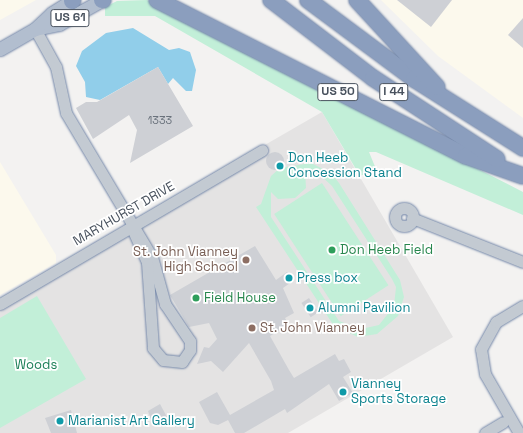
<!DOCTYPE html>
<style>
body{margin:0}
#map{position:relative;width:523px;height:433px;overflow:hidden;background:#f3f2f1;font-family:"Space Grotesk",sans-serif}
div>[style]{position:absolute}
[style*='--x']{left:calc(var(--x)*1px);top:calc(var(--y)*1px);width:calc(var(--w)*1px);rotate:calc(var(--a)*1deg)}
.commercial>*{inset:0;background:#fcf9ed}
.education>*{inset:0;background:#e4e3e3}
.green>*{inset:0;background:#c2efd8;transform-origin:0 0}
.water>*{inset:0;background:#91ceea}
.building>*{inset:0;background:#ced0d5;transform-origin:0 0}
.round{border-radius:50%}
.roads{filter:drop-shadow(0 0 1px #7689aa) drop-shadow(0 0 1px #7689aa)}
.minor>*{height:11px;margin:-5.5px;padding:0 5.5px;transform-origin:5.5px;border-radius:5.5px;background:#c3cad2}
.minor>.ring{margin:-5.5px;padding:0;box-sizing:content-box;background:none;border:11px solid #c3cad2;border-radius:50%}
.major>*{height:13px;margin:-6.5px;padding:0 6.5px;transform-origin:6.5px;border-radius:6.5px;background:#b2becf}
.highway>*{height:16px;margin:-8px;padding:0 8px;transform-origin:8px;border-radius:8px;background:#8b9ebe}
.dots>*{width:11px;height:11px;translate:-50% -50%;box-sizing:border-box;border:2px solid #fff;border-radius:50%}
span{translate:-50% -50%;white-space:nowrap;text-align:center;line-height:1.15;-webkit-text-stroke:3.5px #fff;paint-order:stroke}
.number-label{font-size:11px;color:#6a727c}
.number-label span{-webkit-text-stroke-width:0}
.shield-label span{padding:1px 3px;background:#fff;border:1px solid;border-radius:3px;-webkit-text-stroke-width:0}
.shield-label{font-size:12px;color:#49525e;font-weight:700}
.culture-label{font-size:13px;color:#0d838f}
.left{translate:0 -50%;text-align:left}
.street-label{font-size:13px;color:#49525e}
.leisure-label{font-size:13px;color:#27864d}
.education-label{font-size:13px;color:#785e54}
.right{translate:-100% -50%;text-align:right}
.park-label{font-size:13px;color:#1b7f57}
</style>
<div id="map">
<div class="commercial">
<i style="clip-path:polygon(0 0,36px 0,0 20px)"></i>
<i style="clip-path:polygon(381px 0,523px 0,523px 118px,438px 56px)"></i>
<i style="clip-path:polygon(0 162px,56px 255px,56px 263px,0 295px)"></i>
</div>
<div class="education">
<i style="clip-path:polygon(322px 112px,453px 337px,288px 433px,0 433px,0 309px,138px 218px)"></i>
</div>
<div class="green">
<i style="clip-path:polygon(147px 0,523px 192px,523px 215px,376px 152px,369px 152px,376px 169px,360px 176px,322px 112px,155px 16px,105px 16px,105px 7px,117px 1px)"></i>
<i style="clip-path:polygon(evenodd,311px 163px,331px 173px,339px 183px,400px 280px,404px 297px,398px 316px,377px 334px,358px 337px,334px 326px,256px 207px,261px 204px,271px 176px,280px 168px,311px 163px,305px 170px,319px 174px,332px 186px,392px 279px,396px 287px,394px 306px,379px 325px,361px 329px,339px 321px,271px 217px,271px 192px,278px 199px,295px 198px,306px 188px,305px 170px)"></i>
<i style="left:322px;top:183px;width:122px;height:57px;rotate:57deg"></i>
<i style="clip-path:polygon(37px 296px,86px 379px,0 428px,0 318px)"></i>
</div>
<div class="water">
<i style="clip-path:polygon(133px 28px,169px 50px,179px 48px,190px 52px,196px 70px,192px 91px,186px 91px,173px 78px,168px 84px,158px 67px,100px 100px,86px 97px,85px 82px,76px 66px,82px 51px,106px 33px)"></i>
</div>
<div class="building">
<i style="clip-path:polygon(397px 0,452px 0,431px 27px)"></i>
<i style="clip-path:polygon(523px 18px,523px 48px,508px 35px)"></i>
<i style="clip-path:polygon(158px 67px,193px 126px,130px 163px,137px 130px,129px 115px,93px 139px,76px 108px,86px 102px,97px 102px)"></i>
<i class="round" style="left:266px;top:152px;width:18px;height:18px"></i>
<i style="clip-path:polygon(255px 246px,276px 280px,287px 272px,293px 281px,283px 288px,294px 313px,285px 318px,289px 325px,270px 336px,289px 370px,294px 378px,335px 354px,339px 361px,344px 359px,351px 372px,343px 377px,353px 393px,339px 401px,329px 384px,287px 413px,285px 409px,244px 433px,235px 433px,228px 420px,218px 425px,210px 423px,199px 402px,217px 392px,230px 415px,274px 390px,271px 381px,249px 343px,223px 372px,211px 361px,197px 364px,204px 347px,209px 348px,217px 339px,209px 323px,189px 327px,170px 295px)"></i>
<i style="left:309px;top:298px;width:17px;height:9px;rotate:57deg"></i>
<i style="clip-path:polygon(160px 404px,167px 417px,153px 425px,148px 411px)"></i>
<i style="clip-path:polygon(71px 410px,77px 433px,51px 433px,45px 418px)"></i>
</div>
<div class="roads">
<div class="minor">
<i style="--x:35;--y:29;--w:43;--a:61.1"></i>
<i style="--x:56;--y:67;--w:47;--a:77.7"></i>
<i style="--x:66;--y:113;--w:168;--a:59.2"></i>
<i style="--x:152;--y:257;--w:49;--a:74.5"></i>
<i style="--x:165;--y:304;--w:45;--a:56"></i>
<i style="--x:190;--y:341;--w:9;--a:90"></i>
<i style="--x:190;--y:350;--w:14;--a:124"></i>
<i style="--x:182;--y:362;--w:19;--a:-174"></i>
<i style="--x:163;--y:360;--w:16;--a:-130"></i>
<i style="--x:153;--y:348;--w:86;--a:-94"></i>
<i style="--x:147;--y:262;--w:39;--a:-114"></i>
<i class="ring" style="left:395px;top:208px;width:7px;height:7px"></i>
<i style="--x:412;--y:218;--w:119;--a:21.6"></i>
<i style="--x:0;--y:304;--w:304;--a:-30.4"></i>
<i style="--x:485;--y:433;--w:21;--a:-31"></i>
<i style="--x:519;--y:433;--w:68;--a:-120"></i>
<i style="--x:485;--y:374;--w:25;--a:-99"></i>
<i style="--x:481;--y:349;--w:31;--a:-61"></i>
<i style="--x:496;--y:322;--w:31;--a:-31"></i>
</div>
<div class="major">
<i style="--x:35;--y:29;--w:25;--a:-12"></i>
<i style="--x:59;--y:24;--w:49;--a:-29.2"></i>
<i style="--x:0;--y:49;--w:40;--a:-29.7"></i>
<i style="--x:35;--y:29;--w:23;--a:-43"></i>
<i style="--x:52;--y:13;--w:25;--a:-32"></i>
</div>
<div class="highway">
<i style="--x:102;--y:0;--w:1;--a:0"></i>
<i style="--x:157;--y:0;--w:346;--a:26.8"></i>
<i style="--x:466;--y:156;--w:60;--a:19.3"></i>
<i style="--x:271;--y:0;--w:128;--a:37.4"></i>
<i style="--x:373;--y:78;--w:148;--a:33.2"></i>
<i style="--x:308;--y:0;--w:132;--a:36.7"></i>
<i style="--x:414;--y:79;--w:129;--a:32.3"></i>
<i style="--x:357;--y:0;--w:118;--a:47.4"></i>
<i style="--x:72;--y:1;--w:1;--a:-45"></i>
</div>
</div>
<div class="dots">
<i style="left:280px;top:166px;background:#0f9aa8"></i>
<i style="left:332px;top:250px;background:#2e9e5b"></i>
<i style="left:246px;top:260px;background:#8d6e63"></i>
<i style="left:289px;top:278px;background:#0f9aa8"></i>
<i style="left:196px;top:298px;background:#2e9e5b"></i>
<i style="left:310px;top:308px;background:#0f9aa8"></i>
<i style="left:252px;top:328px;background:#8d6e63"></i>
<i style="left:343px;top:392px;background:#0f9aa8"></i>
<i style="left:60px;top:421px;background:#0f9aa8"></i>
</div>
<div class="number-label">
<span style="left:160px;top:120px">1333</span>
</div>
<div class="shield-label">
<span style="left:70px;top:18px">US 61</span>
<span style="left:338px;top:92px">US 50</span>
<span style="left:394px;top:92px">I 44</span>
</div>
<div class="culture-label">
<span class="left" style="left:288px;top:166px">Don Heeb<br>Concession Stand</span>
<span class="left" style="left:297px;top:278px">Press box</span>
<span class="left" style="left:318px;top:308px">Alumni Pavilion</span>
<span class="left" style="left:351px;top:392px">Vianney<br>Sports Storage</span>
<span class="left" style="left:68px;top:421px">Marianist Art Gallery</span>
</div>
<div class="street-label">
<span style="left:124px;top:214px;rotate:-30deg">MARYHURST DRIVE</span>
</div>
<div class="leisure-label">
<span class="left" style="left:340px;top:250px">Don Heeb Field</span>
<span class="left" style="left:204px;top:298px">Field House</span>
</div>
<div class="education-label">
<span class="right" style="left:238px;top:260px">St. John Vianney<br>High School</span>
<span class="left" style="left:260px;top:328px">St. John Vianney</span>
</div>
<div class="park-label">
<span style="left:36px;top:365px">Woods</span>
</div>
</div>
